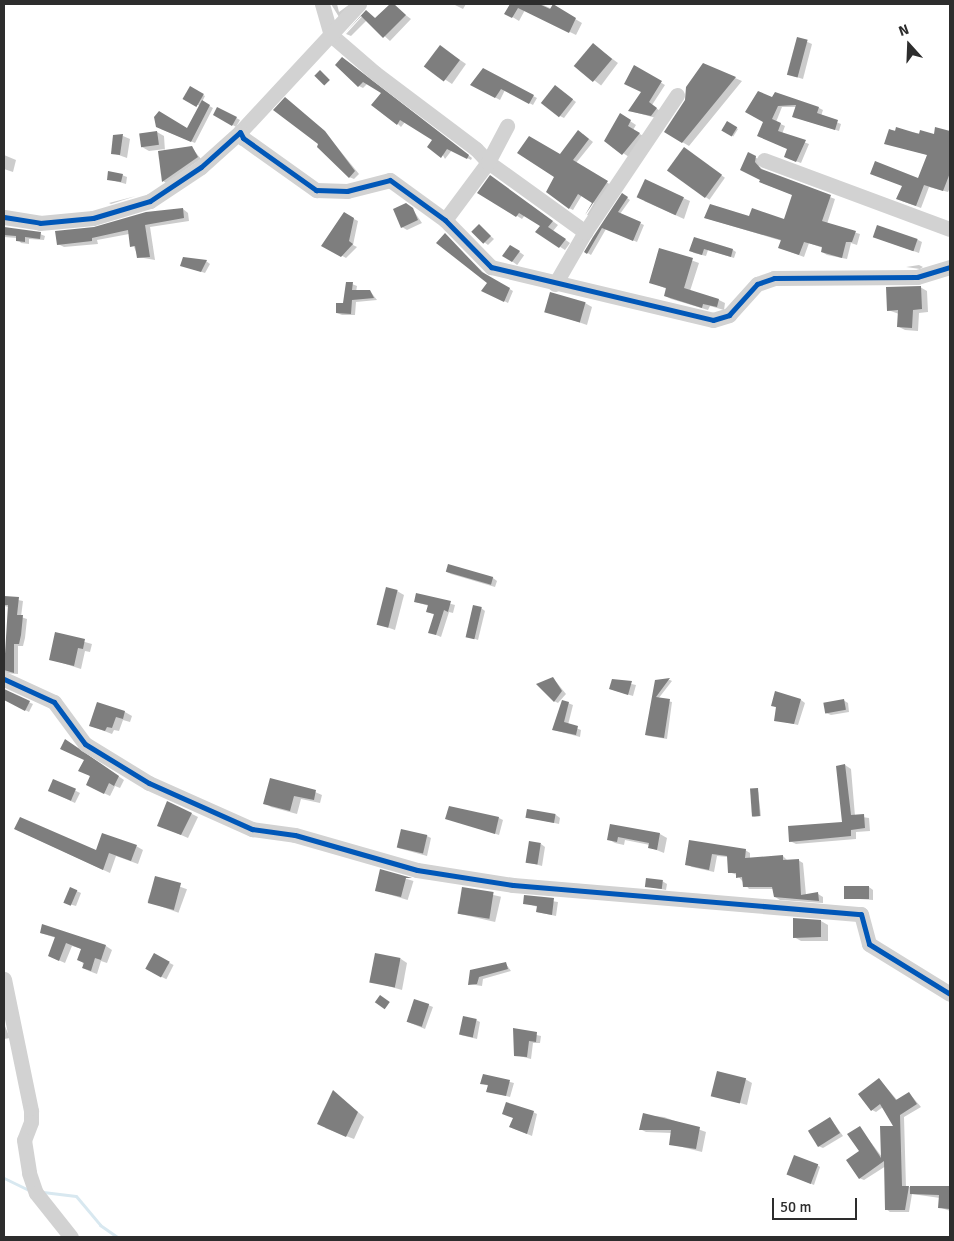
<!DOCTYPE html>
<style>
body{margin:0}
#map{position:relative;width:954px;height:1241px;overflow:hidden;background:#fff;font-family:Signika,sans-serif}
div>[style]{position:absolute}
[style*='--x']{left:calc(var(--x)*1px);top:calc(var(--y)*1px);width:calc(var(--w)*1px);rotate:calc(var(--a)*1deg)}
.shadow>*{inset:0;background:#0003;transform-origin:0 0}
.stream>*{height:3px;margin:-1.5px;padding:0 1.5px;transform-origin:1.5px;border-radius:1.5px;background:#d8e8f0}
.building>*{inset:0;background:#7e7e7e;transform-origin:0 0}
.minor>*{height:15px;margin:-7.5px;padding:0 7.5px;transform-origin:7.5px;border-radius:7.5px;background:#d2d2d2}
.cycleway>*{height:5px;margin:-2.5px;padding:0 2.5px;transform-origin:2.5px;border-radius:2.5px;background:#0057b8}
span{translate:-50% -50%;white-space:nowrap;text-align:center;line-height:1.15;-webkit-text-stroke:5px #fff;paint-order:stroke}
.frame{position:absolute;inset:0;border:5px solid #2d2d2d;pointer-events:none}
.north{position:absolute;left:884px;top:20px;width:50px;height:50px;-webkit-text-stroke:4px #fff;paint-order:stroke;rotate:340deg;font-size:14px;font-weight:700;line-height:20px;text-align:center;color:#2d2d2d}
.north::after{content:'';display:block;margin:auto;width:18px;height:22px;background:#2d2d2d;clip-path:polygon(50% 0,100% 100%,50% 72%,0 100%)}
.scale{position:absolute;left:772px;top:1198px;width:85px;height:22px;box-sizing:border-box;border:2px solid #2d2d2d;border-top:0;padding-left:6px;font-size:15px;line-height:18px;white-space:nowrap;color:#2d2d2d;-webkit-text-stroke:4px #fff;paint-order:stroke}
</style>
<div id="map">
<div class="shadow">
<i style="clip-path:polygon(331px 4px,337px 4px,339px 12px,350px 4px,339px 17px)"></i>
<i style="clip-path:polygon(391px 4px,411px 19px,390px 41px,367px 20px,351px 36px,346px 34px,366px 12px,376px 19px)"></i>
<i style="clip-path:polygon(453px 4px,466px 4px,463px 9px)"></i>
<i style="clip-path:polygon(511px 4px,541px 4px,552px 9px,553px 6px,582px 23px,576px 35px,525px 10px,519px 21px,506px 13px)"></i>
<i style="clip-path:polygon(798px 38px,812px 44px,803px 79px,793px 76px)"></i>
<i style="left:594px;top:45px;width:30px;height:28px;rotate:37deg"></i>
<i style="clip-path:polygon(447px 51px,466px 64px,452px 84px,426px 67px)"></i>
<i style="clip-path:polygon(347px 61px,472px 158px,471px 160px,452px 150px,445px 159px,434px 139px,405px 122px,401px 127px,398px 124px,373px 104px,383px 93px,368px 83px,363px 88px,359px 86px)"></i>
<i style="clip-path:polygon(703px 64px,742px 81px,689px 146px,665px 132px,686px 101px)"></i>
<i style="clip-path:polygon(634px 67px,665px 85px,652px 105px,660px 111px,656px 118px,634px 112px,643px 92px)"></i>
<i style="clip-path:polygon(483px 70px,537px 98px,533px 105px,505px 90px,500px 100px,472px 85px)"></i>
<i style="clip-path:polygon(191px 88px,205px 96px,202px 102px,213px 108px,195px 143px,161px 129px,188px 130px,200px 106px,186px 99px)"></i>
<i style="clip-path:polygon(559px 89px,576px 102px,564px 118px,560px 116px)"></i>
<i style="clip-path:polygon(773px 99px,819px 108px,823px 110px,821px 116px,841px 124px,839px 131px,794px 117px,797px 107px,782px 107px,776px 122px,785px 126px,782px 134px,809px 144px,801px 163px,790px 159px,789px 149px,762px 137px)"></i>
<i style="clip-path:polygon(218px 108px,240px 120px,236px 127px,215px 114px)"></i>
<i style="clip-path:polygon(621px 115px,636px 125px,633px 130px,645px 137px,629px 157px,605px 141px)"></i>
<i style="left:727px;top:122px;width:13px;height:9px;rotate:32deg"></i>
<i style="clip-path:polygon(936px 129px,950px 132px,950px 188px,948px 192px,929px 187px,921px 208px,902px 201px,919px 179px,928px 155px,885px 143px,890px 130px,935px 135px)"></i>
<i style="clip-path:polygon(157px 132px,164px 136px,165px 151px,192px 148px,201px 159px,166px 183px,163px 181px,165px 149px,149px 151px,142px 147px)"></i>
<i style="clip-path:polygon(583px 134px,593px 142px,576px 163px,611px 185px,590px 216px,587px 215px,594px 203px,582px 195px,573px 210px,569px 208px,556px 177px,560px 156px)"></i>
<i style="clip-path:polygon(123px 136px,130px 139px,127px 158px,113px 153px,114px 137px)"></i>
<i style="clip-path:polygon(328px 136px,359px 174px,354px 179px,349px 177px)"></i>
<i style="left:684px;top:149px;width:50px;height:27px;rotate:35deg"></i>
<i style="clip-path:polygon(749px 154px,760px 160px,759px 166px,764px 171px,835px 199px,827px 224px,860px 234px,857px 245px,851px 243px,847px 259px,827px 255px,822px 252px,823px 248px,809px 243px,804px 257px,780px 248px,782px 241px,705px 218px,785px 220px,793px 195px,765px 184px)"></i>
<i style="clip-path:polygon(4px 155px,16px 160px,13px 172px,4px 169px)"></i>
<i style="clip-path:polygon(122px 175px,127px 177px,126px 184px,108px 179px)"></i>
<i style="clip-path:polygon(496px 180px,558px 225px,553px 231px,570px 243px,565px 250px,537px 232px,542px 225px,525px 215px,522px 219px,479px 192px)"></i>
<i style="clip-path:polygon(623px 195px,630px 200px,620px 214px,644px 225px,637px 242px,606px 229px,591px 255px,586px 252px)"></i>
<i style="clip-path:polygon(136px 196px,111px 204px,109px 203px)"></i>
<i style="clip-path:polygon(683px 198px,690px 201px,684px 219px,644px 201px)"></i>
<i style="clip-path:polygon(411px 207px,422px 223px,407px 230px,402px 227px)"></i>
<i style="clip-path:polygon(183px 209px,188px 213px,189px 221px,150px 227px,155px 260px,138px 257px,129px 234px,97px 240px,98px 244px,64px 247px,58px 244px,94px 229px)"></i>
<i style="clip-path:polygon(344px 214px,358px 221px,353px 245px,357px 247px,346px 258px,323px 245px)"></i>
<i style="clip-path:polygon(479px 226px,494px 239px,488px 245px,484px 242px)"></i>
<i style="clip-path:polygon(4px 229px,40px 234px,45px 236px,44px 240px,29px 239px,29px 244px,21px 243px,17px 238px,4px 237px)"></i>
<i style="clip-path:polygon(445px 235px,487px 276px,513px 291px,508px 303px,483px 290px,489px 283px)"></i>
<i style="clip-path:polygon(874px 237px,918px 240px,922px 242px,919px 253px)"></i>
<i style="clip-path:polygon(695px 238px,733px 250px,736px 252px,734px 258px,708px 250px,706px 256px,694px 253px,691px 251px)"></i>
<i style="left:511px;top:246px;width:16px;height:12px;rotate:35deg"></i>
<i style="clip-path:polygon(660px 249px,699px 263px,690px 291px,719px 300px,725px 303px,724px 310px,710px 306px,708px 310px,671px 299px,665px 296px,667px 289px,650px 282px)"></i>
<i style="clip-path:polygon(206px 261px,210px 264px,205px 273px,181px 265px)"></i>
<i style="clip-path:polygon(919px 265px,923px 267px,920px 269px,906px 267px)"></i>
<i style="clip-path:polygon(352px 284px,357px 286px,356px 292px,370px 291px,377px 300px,356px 302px,355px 315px,342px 315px,337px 313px,344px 304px)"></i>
<i style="clip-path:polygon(920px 287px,927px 291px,928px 312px,919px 313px,918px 331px,905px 330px,899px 327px,899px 314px,888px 310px)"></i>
<i style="clip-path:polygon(585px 303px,592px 307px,587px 325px,546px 311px)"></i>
<i style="clip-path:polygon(449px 565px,493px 578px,497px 581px,495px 587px,451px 574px,447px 572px)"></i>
<i style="clip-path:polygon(397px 591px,404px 595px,395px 630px,378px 624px)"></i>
<i style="clip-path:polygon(417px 595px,455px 605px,453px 613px,449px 612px,441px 637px,429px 632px,435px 615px,428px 612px,429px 606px,416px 602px)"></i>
<i style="clip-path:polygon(4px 597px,23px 601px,21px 617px,27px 619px,25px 638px,23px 646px,18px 646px,18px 674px,4px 673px,9px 607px,4px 606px)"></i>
<i style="clip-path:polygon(481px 608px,485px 611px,478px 640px,467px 636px)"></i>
<i style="clip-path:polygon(56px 634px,92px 644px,90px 652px,85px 651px,81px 669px,50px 659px)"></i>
<i style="clip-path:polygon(553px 678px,566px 694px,558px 703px,554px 701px)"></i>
<i style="clip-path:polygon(613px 680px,636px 685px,633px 696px,610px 689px)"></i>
<i style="clip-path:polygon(670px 680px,672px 681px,658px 699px,672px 702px,667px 739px,649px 736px,646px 735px,656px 681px)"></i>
<i style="clip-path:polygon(4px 691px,33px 704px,29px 712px,4px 699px)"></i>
<i style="clip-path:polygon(801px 700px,805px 703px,798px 725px,776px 720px,777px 708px,772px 705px)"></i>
<i style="clip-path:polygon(843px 700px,848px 703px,849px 712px,831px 715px,826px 713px)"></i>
<i style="clip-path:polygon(98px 703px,125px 712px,132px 716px,130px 722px,123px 720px,119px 731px,114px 730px,112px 734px,91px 726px)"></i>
<i style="clip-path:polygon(568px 703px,573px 705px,568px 725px,581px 730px,580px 737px,554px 730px)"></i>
<i style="clip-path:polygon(71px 744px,124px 780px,120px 788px,115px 786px,110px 796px,93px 788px,85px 760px)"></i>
<i style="clip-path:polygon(845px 765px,851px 769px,855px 816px,869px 818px,870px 831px,856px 832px,856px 839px,796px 844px,790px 841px,843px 823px)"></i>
<i style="clip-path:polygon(54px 780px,80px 793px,75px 803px,54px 793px)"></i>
<i style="clip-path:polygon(271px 780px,315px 792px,322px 795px,320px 803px,301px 799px,297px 814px,271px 807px,265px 803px)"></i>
<i style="clip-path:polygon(758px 790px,761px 816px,754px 817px,752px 816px)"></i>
<i style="clip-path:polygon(192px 814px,198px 817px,188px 838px,158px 825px)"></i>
<i style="clip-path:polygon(556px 815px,560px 818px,559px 824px,527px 817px)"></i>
<i style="clip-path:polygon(447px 818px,499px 818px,503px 820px,499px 835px)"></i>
<i style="clip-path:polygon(611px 825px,660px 834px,667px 838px,664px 853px,649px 847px,650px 845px,625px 840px,624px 845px,615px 843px,608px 839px)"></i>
<i style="clip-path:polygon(15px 829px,96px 852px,136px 846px,143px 850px,138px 864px,116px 856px,110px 873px)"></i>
<i style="clip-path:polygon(427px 836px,431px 838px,427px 856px,398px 848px)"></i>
<i style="clip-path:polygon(690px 841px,745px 850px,750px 853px,750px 859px,783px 856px,788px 861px,798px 860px,803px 863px,806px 895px,818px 894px,823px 897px,823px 903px,780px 900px,775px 897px,773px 889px,749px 889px,737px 875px,729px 872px,728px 857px,717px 856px,714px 872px,692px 867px,687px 864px)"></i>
<i style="clip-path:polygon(541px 844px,545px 847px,542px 866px,527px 862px)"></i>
<i style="left:381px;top:871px;width:34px;height:20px;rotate:17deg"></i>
<i style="left:156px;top:878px;width:33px;height:25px;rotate:20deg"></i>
<i style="clip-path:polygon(662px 881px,667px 884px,666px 890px,646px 886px)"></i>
<i style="clip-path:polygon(869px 887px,873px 890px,873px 900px,845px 898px)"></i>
<i style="clip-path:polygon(70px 888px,81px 893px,76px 906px,69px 904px)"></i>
<i style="left:463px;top:888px;width:39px;height:26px;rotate:13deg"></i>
<i style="clip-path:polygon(526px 897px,558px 902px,556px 916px,537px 912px,538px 907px,525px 903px)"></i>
<i style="clip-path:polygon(794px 919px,821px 921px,828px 925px,828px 941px,801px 941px,794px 937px)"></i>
<i style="clip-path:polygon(43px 926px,106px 946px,112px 950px,107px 963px,101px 961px,97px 974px,89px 971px,83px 968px,82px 949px,72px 946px,65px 963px,49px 956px,56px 938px,41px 933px)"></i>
<i style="left:154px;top:955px;width:22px;height:16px;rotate:27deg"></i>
<i style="clip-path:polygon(401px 959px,407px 963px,402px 990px,370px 981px)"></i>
<i style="clip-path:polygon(506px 964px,511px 971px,483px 979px,482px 986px,469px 984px,472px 971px)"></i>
<i style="clip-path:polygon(428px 1005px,433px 1007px,425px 1029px,408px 1022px)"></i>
<i style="clip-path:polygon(476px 1020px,480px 1022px,477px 1039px,461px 1035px)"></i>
<i style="clip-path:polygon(4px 1024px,10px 1038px,4px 1039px)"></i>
<i style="clip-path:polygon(514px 1030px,541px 1036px,540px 1043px,533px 1043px,531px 1059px,516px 1055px)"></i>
<i style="clip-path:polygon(484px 1075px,514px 1083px,510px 1097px,487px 1091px,489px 1086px,481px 1083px)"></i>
<i style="clip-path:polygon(745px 1079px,752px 1083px,747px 1105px,713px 1095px)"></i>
<i style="clip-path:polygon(879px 1079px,898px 1101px,909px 1093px,921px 1107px,904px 1117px,906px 1187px,950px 1188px,950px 1211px,939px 1207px,940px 1198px,912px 1194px,909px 1212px,890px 1212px,886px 1209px,886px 1166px,864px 1180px,859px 1178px,860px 1128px,882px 1157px,896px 1127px,883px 1107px,876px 1112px,872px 1110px)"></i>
<i style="clip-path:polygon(334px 1092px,364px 1117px,354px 1139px,325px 1128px)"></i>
<i style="clip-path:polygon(533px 1112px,537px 1114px,532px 1136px,515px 1129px,514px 1118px,504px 1114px)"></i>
<i style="clip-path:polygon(644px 1115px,664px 1117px,706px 1132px,702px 1152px,670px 1144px,672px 1133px,646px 1132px,640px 1129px)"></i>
<i style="clip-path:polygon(830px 1118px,843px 1136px,823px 1148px,818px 1146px)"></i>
<i style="clip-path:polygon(816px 1164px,820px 1167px,814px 1185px,792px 1176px)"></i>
</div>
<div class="stream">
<i style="--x:4;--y:1178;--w:28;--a:26"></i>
<i style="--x:43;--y:1192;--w:33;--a:7"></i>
<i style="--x:76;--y:1196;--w:38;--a:50"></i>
<i style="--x:100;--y:1225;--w:21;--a:35"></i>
</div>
<div class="building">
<i style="clip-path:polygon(390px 4px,394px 4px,406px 15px,383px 38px,361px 16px,344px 34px,366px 10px,375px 18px)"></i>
<i style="clip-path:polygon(510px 4px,539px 4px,550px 9px,553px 4px,576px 18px,569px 33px,518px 8px,512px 18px,504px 14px)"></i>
<i style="left:797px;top:37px;width:11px;height:39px;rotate:15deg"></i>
<i style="left:593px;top:43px;width:25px;height:30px;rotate:40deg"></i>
<i style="left:440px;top:45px;width:25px;height:27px;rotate:37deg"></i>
<i style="clip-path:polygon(342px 57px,469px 155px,467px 159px,447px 149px,441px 158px,427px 147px,432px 140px,400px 120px,397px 125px,371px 105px,381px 93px,363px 82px,358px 87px,335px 65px)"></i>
<i style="clip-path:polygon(703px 63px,736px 77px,682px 143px,664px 132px,685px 100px,686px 87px)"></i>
<i style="clip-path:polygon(634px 65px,662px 81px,649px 102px,657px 108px,651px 116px,628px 111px,641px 92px,624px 84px)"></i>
<i style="clip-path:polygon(483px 68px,534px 95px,529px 104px,501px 89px,495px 98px,470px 85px)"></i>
<i style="left:320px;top:70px;width:14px;height:8px;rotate:45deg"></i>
<i style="left:555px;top:85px;width:23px;height:23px;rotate:38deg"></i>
<i style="left:190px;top:86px;width:16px;height:15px;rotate:30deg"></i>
<i style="clip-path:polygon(758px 91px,772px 97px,775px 92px,819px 107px,817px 113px,838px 120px,835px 130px,792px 117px,796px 105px,778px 106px,772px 119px,781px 123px,778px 131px,806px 140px,796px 162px,784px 157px,787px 149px,757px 136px,763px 122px,745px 112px)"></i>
<i style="clip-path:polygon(285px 97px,325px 131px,355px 171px,349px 178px,317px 147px,318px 144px,273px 110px)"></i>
<i style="clip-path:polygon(202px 100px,210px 105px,191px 142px,156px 127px,154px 117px,159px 111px,187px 128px)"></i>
<i style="clip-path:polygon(217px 107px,237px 117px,232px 126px,213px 115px)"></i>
<i style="clip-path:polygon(620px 113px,631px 120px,628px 126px,640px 133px,622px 155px,604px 141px)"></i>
<i style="left:727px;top:121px;width:12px;height:11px;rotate:31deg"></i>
<i style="clip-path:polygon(896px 127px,919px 134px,920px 130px,934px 134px,935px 127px,950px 131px,950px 173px,943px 191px,924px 185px,916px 206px,896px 199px,902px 186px,870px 174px,875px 161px,918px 178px,927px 155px,884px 144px,889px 129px,895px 131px)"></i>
<i style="clip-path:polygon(578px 130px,589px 139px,573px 160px,608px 181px,585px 215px,592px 203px,578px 194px,569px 209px,546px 192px,554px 177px,517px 153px,529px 136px,560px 154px)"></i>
<i style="left:157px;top:131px;width:14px;height:18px;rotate:82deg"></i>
<i style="clip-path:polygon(123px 134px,120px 155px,111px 154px,113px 135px)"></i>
<i style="clip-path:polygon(192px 146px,198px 157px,162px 182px,158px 151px)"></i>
<i style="left:684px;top:147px;width:47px;height:29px;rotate:36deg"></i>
<i style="clip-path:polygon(748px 152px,756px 156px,755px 162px,761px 169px,831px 195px,822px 221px,856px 231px,852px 242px,846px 242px,842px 258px,821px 252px,822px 247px,804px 242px,799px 255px,778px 248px,781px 240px,704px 218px,710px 204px,749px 216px,752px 208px,784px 219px,792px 195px,759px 182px,760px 180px,740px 170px)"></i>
<i style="clip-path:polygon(108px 171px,123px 174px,121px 182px,107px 180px)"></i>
<i style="clip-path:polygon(490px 175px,553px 221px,548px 227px,566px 239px,559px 248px,535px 232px,540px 226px,519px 213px,516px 217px,477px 193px)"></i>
<i style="left:645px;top:179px;width:43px;height:20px;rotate:25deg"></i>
<i style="clip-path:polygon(622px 193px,628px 197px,618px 212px,641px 222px,633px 241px,602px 228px,587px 254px,584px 252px,593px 237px)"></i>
<i style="clip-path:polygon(406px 203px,413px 208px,418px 220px,401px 228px,393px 209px)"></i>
<i style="clip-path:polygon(183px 208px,184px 218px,145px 225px,150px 257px,137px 258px,135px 246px,130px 247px,128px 230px,92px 238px,92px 241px,57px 245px,55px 231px,94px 227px,146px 212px)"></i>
<i style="clip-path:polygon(344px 212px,354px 218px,349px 241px,353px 244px,341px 257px,321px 246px)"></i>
<i style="left:479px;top:224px;width:17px;height:11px;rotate:45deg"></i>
<i style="left:877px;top:225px;width:43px;height:13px;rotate:19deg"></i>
<i style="clip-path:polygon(4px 227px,41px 232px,40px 239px,25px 237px,25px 242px,16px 241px,16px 236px,4px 235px)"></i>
<i style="clip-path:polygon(445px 233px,482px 272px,510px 288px,504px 302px,481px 291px,487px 283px,436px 243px)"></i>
<i style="clip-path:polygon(694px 237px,733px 249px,731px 257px,704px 249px,702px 255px,689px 251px)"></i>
<i style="clip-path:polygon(510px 245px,520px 251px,512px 262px,502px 256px)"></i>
<i style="clip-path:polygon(659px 248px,693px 258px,684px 288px,719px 299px,717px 307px,703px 304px,702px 308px,664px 296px,666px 288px,649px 283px)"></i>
<i style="clip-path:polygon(183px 257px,207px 260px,201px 272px,180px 266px)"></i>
<i style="clip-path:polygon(346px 282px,353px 282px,352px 290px,370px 290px,374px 298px,352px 300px,351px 314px,336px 313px,336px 303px,343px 303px)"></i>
<i style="clip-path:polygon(921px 286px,922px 309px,913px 310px,912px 328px,897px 327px,898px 310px,887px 311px,886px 287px)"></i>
<i style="left:550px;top:292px;width:37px;height:21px;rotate:16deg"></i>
<i style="left:448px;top:564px;width:47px;height:8px;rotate:16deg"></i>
<i style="left:386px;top:587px;width:12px;height:39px;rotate:14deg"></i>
<i style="clip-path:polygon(416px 593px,451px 601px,448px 612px,444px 610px,436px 635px,428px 633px,434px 614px,426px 612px,428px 605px,414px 602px)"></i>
<i style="clip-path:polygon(4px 596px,19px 597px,17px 615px,23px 615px,21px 635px,19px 644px,14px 644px,14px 673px,4px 670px,8px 605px,4px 605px)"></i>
<i style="left:473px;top:605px;width:9px;height:33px;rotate:13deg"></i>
<i style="clip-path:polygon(55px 632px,85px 639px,83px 649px,78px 648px,74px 666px,49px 660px)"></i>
<i style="clip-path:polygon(553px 677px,562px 691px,554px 702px,536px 684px)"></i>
<i style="clip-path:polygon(670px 678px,656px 697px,670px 699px,664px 738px,645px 735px,655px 680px)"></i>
<i style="clip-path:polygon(612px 679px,632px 681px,628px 695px,609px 689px)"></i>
<i style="clip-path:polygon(4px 689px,30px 701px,25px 711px,4px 700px)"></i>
<i style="clip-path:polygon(775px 691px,801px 699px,794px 724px,774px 721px,776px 707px,771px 706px)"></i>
<i style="left:844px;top:699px;width:11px;height:21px;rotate:80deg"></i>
<i style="clip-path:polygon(562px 700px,569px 702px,564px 722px,578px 726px,576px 735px,552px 730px)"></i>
<i style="clip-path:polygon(97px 702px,125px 711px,123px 719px,116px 717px,112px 728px,107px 727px,105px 731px,89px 726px)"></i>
<i style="clip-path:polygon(65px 739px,119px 776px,114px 786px,109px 783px,104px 794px,86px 785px,90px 776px,78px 771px,84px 760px,60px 749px)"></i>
<i style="clip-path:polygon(845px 764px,851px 815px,864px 814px,865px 828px,851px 830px,851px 836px,789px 842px,788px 826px,842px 822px,836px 766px)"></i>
<i style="clip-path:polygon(270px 778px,316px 790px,314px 800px,294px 796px,290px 811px,263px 804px)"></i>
<i style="left:53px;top:779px;width:25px;height:13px;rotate:23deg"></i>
<i style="left:758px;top:788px;width:28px;height:8px;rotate:86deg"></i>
<i style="clip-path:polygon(167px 801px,192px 813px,181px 835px,157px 826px)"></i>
<i style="clip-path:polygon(449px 806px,499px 817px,495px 834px,445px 819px)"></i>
<i style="left:527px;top:809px;width:29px;height:9px;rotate:10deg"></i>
<i style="clip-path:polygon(20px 817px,96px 850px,102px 833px,137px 845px,131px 861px,109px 853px,103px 870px,14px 829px)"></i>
<i style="clip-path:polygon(610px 824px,660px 833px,657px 850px,648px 848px,649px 843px,618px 837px,617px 842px,607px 840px)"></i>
<i style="left:401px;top:829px;width:27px;height:19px;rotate:13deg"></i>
<i style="clip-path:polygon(689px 840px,746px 849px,745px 858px,783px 855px,783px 860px,799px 859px,801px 895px,818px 892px,819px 901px,774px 897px,772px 887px,743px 887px,742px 877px,736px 878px,736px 873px,728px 873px,727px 856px,712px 854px,709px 870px,685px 865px)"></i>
<i style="left:529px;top:841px;width:12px;height:22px;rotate:9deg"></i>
<i style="clip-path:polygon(380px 869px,412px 878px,406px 878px,401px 897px,375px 891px)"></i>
<i style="left:155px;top:876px;width:27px;height:28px;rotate:15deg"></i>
<i style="left:646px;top:878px;width:17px;height:9px;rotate:7deg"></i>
<i style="left:844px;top:886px;width:25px;height:13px"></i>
<i style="left:70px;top:887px;width:8px;height:17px;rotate:23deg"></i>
<i style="left:462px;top:887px;width:32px;height:27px;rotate:9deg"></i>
<i style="clip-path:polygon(524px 895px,554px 898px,552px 915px,536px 912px,537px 906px,523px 904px)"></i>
<i style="clip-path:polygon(793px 918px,821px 920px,821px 937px,793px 938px)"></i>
<i style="clip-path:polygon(42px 924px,106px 945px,101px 960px,95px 958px,91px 971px,82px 968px,84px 963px,77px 960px,81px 949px,66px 943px,59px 961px,48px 956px,55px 937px,40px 933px)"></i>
<i style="left:154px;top:953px;width:18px;height:18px;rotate:29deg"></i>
<i style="left:375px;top:953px;width:26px;height:30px;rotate:11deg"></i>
<i style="clip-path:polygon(506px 962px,508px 969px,479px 977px,477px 984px,468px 985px,470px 970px)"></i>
<i style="left:380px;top:995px;width:12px;height:9px;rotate:35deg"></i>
<i style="left:414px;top:999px;width:16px;height:24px;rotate:18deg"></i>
<i style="left:463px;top:1016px;width:14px;height:19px;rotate:12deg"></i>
<i style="clip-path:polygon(513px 1028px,537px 1032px,536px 1042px,529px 1041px,527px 1057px,514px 1056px)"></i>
<i style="left:717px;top:1071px;width:30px;height:26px;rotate:14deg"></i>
<i style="clip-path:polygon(483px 1074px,510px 1080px,506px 1096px,486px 1092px,488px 1085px,480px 1084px)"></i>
<i style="clip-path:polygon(879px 1078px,896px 1100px,909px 1092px,917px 1104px,900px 1115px,902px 1186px,909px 1186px,905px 1210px,885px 1210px,884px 1161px,859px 1179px,846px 1160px,859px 1151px,847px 1134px,860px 1126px,881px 1158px,880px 1126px,893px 1126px,880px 1104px,871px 1111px,858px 1094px)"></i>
<i style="clip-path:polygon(333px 1090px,358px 1112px,346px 1137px,317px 1124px)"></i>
<i style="clip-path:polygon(506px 1102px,534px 1111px,527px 1134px,509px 1127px,513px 1118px,502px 1114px)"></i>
<i style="clip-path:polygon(643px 1113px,700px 1127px,696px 1149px,669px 1145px,671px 1130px,639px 1130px)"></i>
<i style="left:830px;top:1117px;width:19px;height:26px;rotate:58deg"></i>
<i style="left:794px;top:1155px;width:26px;height:21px;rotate:21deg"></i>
<i style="clip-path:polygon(910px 1186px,950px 1186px,950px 1209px,938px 1208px,939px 1195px,910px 1194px)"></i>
</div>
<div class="minor">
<i style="--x:322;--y:4;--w:32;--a:74"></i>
<i style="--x:331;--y:35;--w:58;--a:40.8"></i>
<i style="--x:375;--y:73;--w:126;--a:37"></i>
<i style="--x:476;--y:149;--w:18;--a:47"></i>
<i style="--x:488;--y:162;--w:120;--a:35.8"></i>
<i style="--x:240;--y:132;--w:175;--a:-47.1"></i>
<i style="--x:764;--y:160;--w:198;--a:20.4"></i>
<i style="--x:4;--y:217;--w:36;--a:9"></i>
<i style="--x:40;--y:223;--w:53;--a:-5.4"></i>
<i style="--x:93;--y:218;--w:59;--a:-16.6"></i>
<i style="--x:150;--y:201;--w:61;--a:-33.7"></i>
<i style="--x:201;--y:167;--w:52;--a:-41.9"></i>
<i style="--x:240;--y:132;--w:7;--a:63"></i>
<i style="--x:243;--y:138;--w:90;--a:35.5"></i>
<i style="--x:316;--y:190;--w:31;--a:2"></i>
<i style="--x:347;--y:191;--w:44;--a:-14.3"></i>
<i style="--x:390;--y:180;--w:68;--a:36"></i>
<i style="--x:445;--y:220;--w:66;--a:45.6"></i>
<i style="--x:491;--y:267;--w:228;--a:13.4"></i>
<i style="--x:713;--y:320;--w:17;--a:-17"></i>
<i style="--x:729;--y:315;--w:42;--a:-47.9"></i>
<i style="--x:757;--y:284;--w:18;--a:-19"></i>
<i style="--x:774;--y:278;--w:143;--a:-0.4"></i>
<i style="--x:917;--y:277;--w:34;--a:-17"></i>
<i style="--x:445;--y:220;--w:72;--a:-53.4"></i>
<i style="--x:488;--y:162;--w:41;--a:-62.2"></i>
<i style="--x:555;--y:284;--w:60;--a:-60"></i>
<i style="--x:585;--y:232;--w:165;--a:-56.1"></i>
<i style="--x:4;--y:679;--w:55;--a:24.7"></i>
<i style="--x:54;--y:702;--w:52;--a:53.6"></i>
<i style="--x:85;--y:744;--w:75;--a:31.4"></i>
<i style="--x:149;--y:783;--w:113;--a:24.1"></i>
<i style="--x:252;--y:829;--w:43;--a:7.9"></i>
<i style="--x:295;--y:835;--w:127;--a:16"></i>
<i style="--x:417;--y:870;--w:97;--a:8.9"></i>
<i style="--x:513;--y:885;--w:349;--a:4.8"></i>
<i style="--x:861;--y:914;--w:31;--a:75"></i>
<i style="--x:869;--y:944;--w:95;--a:31.7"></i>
<i style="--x:4;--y:979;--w:135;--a:78.4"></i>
<i style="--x:31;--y:1111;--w:11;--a:90"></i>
<i style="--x:31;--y:1122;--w:19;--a:111"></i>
<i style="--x:24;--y:1140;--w:33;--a:81"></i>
<i style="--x:29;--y:1173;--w:21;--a:71"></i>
<i style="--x:36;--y:1193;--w:56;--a:51.5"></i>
</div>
<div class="cycleway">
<i style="--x:4;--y:217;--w:36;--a:9"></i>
<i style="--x:40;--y:223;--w:53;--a:-5.4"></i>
<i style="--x:93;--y:218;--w:59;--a:-16.6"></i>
<i style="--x:150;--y:201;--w:61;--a:-33.7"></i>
<i style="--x:201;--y:167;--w:52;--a:-41.9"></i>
<i style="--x:240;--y:132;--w:7;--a:63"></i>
<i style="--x:243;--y:138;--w:90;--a:35.5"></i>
<i style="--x:316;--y:190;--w:31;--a:2"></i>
<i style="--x:347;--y:191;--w:44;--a:-14.3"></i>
<i style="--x:390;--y:180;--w:68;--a:36"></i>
<i style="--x:445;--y:220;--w:66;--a:45.6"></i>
<i style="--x:491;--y:267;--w:228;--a:13.4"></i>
<i style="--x:713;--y:320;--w:17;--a:-17"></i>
<i style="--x:729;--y:315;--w:42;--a:-47.9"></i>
<i style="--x:757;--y:284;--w:18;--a:-19"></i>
<i style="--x:774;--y:278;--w:143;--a:-0.4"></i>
<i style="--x:917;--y:277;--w:34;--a:-17"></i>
<i style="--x:4;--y:679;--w:55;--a:24.7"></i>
<i style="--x:54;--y:702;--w:52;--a:53.6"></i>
<i style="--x:85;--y:744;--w:75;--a:31.4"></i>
<i style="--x:149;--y:783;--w:113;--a:24.1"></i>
<i style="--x:252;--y:829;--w:43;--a:7.9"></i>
<i style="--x:295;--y:835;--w:127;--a:16"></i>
<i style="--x:417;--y:870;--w:97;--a:8.9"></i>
<i style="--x:513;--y:885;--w:349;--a:4.8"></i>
<i style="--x:861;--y:914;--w:31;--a:75"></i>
<i style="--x:869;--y:944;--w:95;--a:31.7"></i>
</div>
<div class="frame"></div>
<div class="north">N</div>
<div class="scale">50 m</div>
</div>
